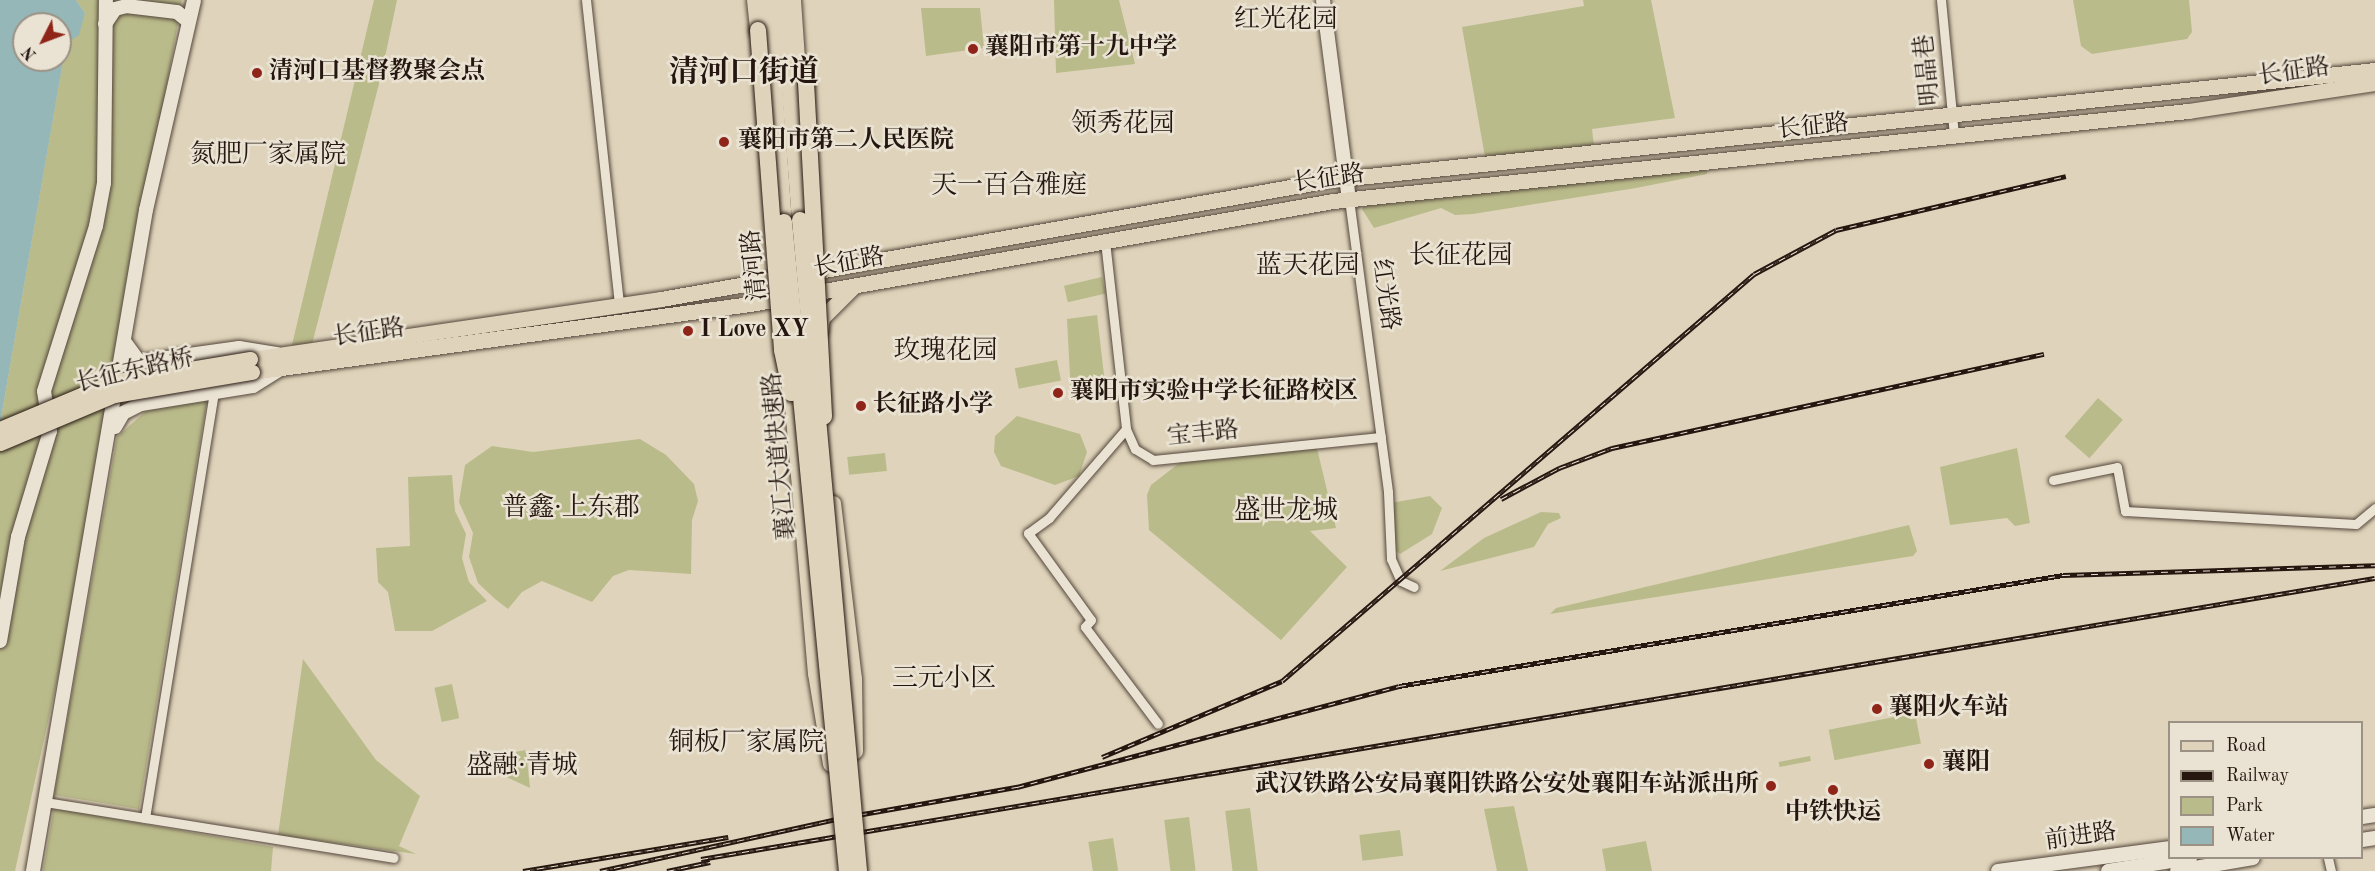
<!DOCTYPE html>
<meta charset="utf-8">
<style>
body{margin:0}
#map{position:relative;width:2375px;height:871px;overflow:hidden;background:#dfd4bb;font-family:"Old Standard TT","Noto Serif SC",serif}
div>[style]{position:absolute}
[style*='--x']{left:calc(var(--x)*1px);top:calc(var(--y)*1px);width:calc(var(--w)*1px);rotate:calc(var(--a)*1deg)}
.green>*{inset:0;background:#babb8b;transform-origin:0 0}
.water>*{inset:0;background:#95b7b8}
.roads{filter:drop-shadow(0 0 2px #54463b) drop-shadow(0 0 2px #54463b)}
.street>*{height:9px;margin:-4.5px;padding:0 4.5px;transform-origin:4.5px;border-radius:4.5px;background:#eae3d3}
.secondary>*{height:14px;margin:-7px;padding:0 7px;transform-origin:7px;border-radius:7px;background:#eae3d3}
.primary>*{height:15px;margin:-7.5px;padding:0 7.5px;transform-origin:7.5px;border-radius:7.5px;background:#dfd4bb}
.highway>*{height:16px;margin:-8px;padding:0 8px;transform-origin:8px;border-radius:8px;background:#dfd4bb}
.rail>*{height:4.5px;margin-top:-2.25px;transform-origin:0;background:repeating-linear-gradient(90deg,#eae3d3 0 7px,#251710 0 14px);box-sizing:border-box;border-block:2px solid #251710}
.bridges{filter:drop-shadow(0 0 2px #251710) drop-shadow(0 0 2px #251710)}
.primary-bridge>*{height:15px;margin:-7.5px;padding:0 7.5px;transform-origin:7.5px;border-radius:7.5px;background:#dfd4bb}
.highway-bridge>*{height:16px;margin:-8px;padding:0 8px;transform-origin:8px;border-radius:8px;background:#dfd4bb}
.dots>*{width:16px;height:16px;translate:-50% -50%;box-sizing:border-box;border:3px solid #eae3d3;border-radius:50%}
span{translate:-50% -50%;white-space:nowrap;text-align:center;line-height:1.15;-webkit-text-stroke:5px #eae3d3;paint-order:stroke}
.poi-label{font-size:24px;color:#251710;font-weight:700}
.left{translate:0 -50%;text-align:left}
.right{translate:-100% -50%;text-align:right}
.street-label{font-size:24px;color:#251710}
.neighbourhood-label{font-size:26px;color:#251710}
.district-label{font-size:30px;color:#251710;font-weight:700}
.legend{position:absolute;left:2168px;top:721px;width:195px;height:138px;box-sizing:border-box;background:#eae3d3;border:2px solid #9b9185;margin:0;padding:8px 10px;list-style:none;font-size:18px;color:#251710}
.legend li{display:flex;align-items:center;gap:12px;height:30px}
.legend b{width:30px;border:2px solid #9b9185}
.north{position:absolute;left:12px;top:12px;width:60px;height:60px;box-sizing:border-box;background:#eae3d3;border:2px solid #9b9185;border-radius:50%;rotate:228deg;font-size:16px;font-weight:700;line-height:24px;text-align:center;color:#251710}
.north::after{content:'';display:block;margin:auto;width:21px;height:27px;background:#8f2418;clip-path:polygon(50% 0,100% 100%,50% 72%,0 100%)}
</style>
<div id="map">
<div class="green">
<i style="clip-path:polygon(76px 0,182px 0,79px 581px,15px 871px,0 871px,0 424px,66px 43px,85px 13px)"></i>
<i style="clip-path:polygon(374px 0,397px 0,381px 76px,311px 348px,291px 349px)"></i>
<i style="clip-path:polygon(1054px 0,1119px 0,1135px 64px,1056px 73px)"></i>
<i style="clip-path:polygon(1583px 0,1651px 0,1675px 118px,1592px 129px,1594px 146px,1485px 157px,1462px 27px,1584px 6px)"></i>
<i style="clip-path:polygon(2073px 0,2189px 0,2192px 32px,2187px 39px,2092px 54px,2081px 46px)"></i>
<i style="clip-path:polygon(921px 8px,980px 8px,984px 48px,926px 56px)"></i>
<i style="clip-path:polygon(1706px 166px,1707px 174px,1636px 188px,1473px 214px,1455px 215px,1441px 208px,1374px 228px,1362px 209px,1366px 202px)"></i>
<i style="left:1102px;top:277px;width:17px;height:39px;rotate:77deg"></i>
<i style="clip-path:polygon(1097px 315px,1106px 392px,1071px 396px,1067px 319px)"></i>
<i style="left:1057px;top:360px;width:21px;height:43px;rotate:79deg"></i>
<i style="left:2098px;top:398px;width:33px;height:51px;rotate:41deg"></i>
<i style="clip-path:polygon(207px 400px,139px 809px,54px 795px,117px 437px,146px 411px)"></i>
<i style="clip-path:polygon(1017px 416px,1080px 434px,1087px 452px,1079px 476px,1055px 485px,1001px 466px,994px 452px,995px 436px)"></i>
<i style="clip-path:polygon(640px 439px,666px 455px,694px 484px,698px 501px,692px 520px,691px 574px,629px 570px,613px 576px,592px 602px,542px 581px,522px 592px,508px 609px,495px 599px,478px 583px,469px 557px,473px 533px,459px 502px,465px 465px,492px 446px,533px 452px)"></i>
<i style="clip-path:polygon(1316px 444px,1336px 528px,1310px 531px,1347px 567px,1281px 640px,1149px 530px,1147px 495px,1151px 485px,1187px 457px)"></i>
<i style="clip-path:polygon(2017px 448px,2030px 523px,2015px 526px,2007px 518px,1950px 525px,1940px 467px)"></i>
<i style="left:885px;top:453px;width:18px;height:38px;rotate:84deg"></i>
<i style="clip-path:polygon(452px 475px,455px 511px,466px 534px,462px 558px,469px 582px,487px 601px,432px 631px,395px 631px,388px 592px,378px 582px,376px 548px,410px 546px,408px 477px)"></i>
<i style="clip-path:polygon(1430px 496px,1442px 508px,1432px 534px,1400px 554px,1395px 550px,1391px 503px)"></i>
<i style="clip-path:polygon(1541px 512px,1559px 513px,1561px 518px,1548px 524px,1534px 547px,1440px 571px,1484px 538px)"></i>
<i style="clip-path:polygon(1909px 525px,1917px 551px,1913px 556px,1550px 614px,1556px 608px)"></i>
<i style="clip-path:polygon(303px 659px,376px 760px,420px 796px,399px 846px,416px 854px,278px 835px)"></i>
<i style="left:452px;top:684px;width:35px;height:18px;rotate:78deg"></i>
<i style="left:1915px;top:713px;width:31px;height:88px;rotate:79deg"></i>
<i style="clip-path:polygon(526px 750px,530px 788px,470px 760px)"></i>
<i style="left:1810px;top:756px;width:5px;height:32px;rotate:79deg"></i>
<i style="clip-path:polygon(1514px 806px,1528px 871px,1497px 871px,1484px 809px)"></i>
<i style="clip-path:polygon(54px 808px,273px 847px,271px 871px,289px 871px,43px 871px)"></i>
<i style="left:1250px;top:808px;width:64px;height:25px;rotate:83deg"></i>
<i style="left:1189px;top:817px;width:54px;height:25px;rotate:83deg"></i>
<i style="left:1400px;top:830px;width:26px;height:41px;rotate:83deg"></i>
<i style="left:1113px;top:838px;width:33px;height:25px;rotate:81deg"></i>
<i style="clip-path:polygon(1646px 841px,1652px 871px,1606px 871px,1602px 849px)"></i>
</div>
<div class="water">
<i style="clip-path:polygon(evenodd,0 0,76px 0,85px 13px,79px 35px,66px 44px,0 424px,0 0,24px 24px,60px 24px,60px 60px,24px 60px,24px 24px)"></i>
</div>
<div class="roads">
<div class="street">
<i style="--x:586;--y:0;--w:308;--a:83.8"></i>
<i style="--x:1941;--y:0;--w:137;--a:84.5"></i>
<i style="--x:1349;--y:199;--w:296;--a:82.4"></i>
<i style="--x:1388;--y:492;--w:67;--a:87.4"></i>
<i style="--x:1391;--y:559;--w:24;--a:66"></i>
<i style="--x:1401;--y:581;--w:14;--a:25"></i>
<i style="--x:1105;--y:241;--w:189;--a:83.6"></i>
<i style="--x:1126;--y:429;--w:22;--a:66"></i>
<i style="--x:1135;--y:449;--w:21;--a:31"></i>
<i style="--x:1153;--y:460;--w:229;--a:-5.8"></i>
<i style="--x:1126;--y:429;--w:118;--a:130.9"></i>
<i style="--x:1049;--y:518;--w:26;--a:144"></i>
<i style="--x:1028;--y:533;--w:107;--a:54.1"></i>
<i style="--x:1091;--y:620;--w:9;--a:131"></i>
<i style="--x:1085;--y:627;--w:121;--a:53"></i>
<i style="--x:2053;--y:480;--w:65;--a:-11.5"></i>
<i style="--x:2117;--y:467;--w:45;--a:79.7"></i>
<i style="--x:2125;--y:511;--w:231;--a:3.2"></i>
<i style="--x:2356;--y:524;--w:25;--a:-40"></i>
<i style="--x:45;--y:802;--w:353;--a:9.1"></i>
<i style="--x:145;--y:818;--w:432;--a:-80.8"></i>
<i style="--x:2328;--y:858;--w:13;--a:77"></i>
</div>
<div class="secondary">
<i style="--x:1323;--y:0;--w:201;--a:82.6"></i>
<i style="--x:105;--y:24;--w:18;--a:-56"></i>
<i style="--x:115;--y:9;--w:11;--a:-15"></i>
<i style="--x:126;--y:6;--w:51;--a:6.7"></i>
<i style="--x:177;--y:12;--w:14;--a:39"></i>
<i style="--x:124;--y:341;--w:26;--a:54"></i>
<i style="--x:139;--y:362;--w:101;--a:-8"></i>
<i style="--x:239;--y:348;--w:39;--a:9"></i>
<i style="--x:115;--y:427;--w:16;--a:-60"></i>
<i style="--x:123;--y:413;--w:20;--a:-27"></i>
<i style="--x:141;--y:404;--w:113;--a:-9.1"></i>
<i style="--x:253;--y:386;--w:32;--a:-32"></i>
<i style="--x:0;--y:641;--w:106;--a:-80.2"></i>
<i style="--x:18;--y:537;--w:111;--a:-73.2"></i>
<i style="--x:50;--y:431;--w:40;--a:-98.5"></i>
<i style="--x:44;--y:391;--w:173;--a:-72.5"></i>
<i style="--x:96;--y:226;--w:44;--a:-79.5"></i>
<i style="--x:104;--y:183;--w:183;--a:-89.4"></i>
<i style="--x:2362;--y:817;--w:13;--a:-9"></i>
<i style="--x:2362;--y:840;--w:13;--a:-9"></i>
<i style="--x:33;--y:871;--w:671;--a:-80.3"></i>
<i style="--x:146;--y:210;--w:215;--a:-77.1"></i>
<i style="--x:1998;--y:871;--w:174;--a:-7.6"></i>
<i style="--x:2108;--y:871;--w:83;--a:-9"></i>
<i style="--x:2177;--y:871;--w:77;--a:-9.7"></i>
</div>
<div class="primary">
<i style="--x:793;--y:0;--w:73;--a:86.1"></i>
<i style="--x:820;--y:331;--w:13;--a:-81"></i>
<i style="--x:822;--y:318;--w:44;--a:-45"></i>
<i style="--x:250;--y:359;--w:415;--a:-8.3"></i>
<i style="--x:661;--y:299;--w:680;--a:-10.09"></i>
<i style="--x:1330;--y:180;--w:1051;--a:-6.01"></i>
<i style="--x:252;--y:372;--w:503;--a:-7.78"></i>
<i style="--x:750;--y:304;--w:592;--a:-10.02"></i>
<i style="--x:1333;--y:201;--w:860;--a:-6.01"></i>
<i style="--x:2188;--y:111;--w:189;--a:-8.5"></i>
<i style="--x:790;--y:382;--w:292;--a:85.1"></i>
<i style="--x:815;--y:673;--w:92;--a:80.6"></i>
<i style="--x:833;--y:503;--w:176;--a:83.2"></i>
<i style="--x:854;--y:678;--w:73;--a:89.2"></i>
</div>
<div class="highway">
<i style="--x:755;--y:0;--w:30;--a:84"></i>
<i style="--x:768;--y:0;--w:223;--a:85.9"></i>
<i style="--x:783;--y:0;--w:221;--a:85.6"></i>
<i style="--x:798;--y:62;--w:22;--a:69"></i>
</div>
</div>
<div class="rail">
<i style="--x:1501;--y:499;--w:66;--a:-28.1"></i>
<i style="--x:1559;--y:468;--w:57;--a:-20.7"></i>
<i style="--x:1612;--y:448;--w:442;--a:-12.3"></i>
<i style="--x:1102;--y:757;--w:195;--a:-22.9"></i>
<i style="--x:1282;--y:681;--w:623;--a:-40.77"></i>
<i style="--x:1754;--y:274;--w:93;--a:-28.2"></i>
<i style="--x:1836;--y:230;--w:236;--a:-13.2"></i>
<i style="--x:701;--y:859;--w:1697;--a:-9.53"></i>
<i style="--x:523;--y:871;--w:208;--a:-9.4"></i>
<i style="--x:600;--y:871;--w:252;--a:-12.4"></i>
<i style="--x:846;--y:817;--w:174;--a:-10"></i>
<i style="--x:1017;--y:787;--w:395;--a:-14.8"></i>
<i style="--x:1399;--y:686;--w:673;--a:-9.49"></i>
<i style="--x:2063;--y:575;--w:312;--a:-1.8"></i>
<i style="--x:667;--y:871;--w:44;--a:-11.8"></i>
</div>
<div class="bridges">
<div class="primary-bridge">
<i style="--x:0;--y:429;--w:121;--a:-22.8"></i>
<i style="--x:112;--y:382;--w:140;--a:-9.5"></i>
<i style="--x:0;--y:443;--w:124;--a:-22.8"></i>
<i style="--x:114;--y:395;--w:140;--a:-9.5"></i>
</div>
<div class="highway-bridge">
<i style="--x:758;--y:30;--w:321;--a:85.7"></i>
<i style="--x:782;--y:350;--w:44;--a:78.2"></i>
<i style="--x:806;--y:83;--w:334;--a:86.9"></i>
<i style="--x:800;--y:220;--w:654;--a:84.82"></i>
<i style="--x:784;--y:222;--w:652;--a:84.46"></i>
</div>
</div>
<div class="dots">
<i style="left:973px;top:49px;background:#8f2418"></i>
<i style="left:257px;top:73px;background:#8f2418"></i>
<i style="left:724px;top:142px;background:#8f2418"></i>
<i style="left:688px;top:331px;background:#8f2418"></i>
<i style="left:1058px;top:393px;background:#8f2418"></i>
<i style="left:861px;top:406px;background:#8f2418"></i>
<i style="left:1877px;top:709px;background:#8f2418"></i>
<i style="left:1929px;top:764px;background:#8f2418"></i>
<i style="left:1771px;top:786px;background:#8f2418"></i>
<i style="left:1833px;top:790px;background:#8f2418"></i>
</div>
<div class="poi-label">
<span class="left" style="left:985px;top:49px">襄阳市第十九中学</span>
<span class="left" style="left:269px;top:73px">清河口基督教聚会点</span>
<span class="left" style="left:738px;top:142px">襄阳市第二人民医院</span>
<span class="left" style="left:700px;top:331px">I Love XY</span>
<span class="left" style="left:1070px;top:393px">襄阳市实验中学长征路校区</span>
<span class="left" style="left:873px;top:406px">长征路小学</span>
<span class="left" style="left:1889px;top:709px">襄阳火车站</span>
<span class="left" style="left:1942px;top:764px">襄阳</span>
<span class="right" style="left:1759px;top:786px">武汉铁路公安局襄阳铁路公安处襄阳车站派出所</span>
<span style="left:1833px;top:814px">中铁快运</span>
</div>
<div class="street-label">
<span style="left:1929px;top:70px;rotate:-96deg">明晶巷</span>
<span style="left:2294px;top:73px;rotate:-8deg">长征路</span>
<span style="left:1813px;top:128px;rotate:-6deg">长征路</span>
<span style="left:1329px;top:180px;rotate:-8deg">长征路</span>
<span style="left:849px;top:264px;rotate:-10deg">长征路</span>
<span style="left:756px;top:265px;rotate:-96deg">清河路</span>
<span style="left:1384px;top:295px;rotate:82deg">红光路</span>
<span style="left:369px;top:334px;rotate:-8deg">长征路</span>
<span style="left:135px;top:372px;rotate:-13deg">长征东路桥</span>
<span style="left:1203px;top:435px;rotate:-6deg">宝丰路</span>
<span style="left:781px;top:456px;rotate:-95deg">襄江大道快速路</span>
<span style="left:2081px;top:838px;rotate:-8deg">前进路</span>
</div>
<div class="neighbourhood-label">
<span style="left:1286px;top:21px">红光花园</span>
<span style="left:1123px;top:125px">领秀花园</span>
<span style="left:268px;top:156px">氮肥厂家属院</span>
<span style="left:1009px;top:187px">天一百合雅庭</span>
<span style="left:1461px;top:257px">长征花园</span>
<span style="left:1308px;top:267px">蓝天花园</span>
<span style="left:946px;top:352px">玫瑰花园</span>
<span style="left:571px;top:509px">普鑫·上东郡</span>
<span style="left:1286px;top:512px">盛世龙城</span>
<span style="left:944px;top:680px">三元小区</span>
<span style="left:746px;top:744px">铜板厂家属院</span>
<span style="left:522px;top:767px">盛融·青城</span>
</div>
<div class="district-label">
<span style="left:744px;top:73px">清河口街道</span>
</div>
<ul class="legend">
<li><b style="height:8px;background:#dfd4bb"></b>Road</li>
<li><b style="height:8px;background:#251710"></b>Railway</li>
<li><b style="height:16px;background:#babb8b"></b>Park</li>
<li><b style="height:16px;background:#95b7b8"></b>Water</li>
</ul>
<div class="north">N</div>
</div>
